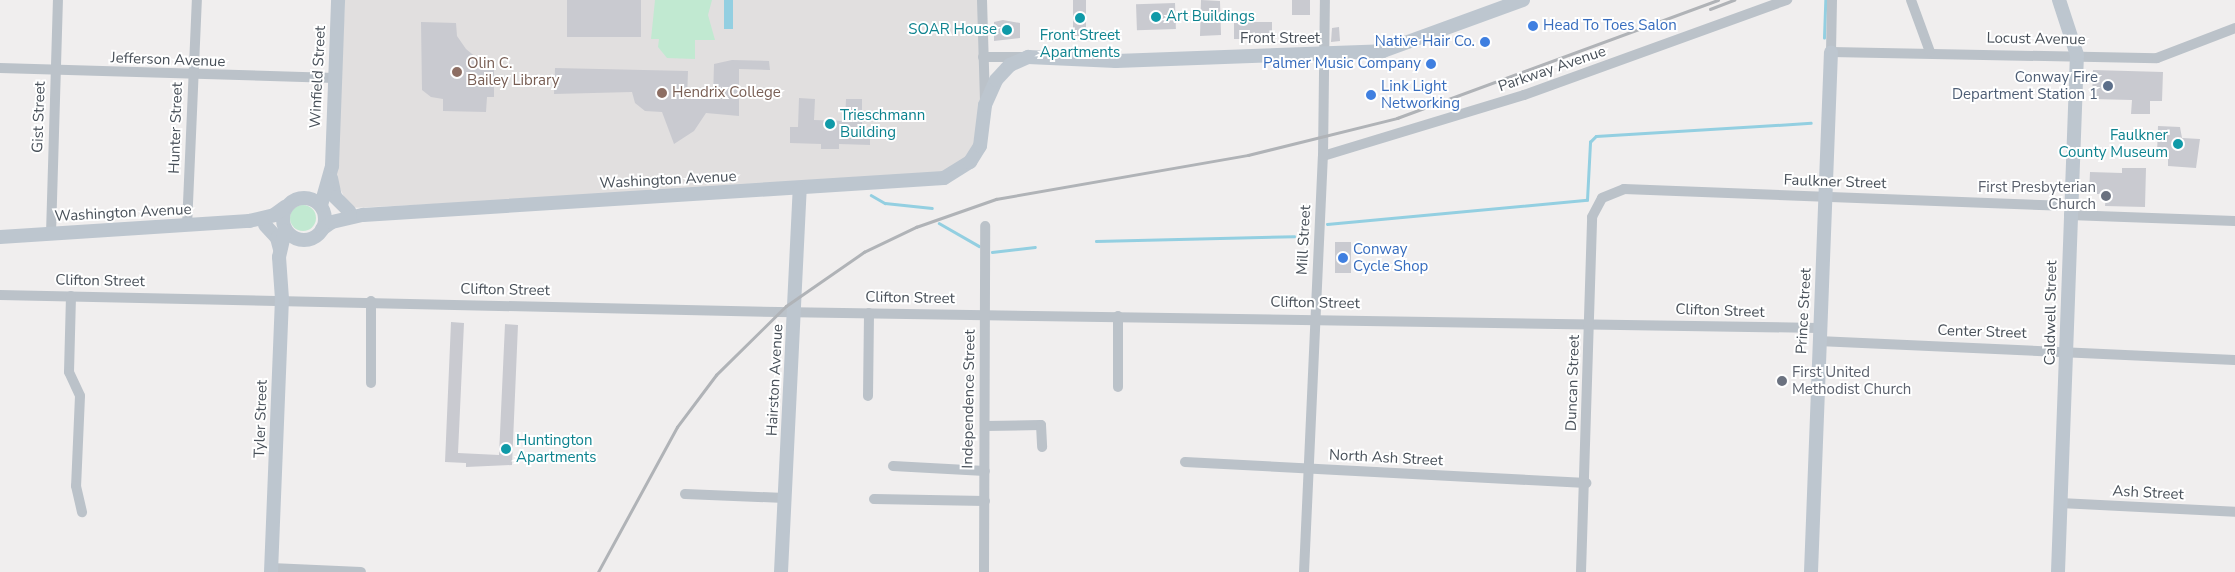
<!DOCTYPE html>
<style>
body{margin:0}
#map{position:relative;width:2235px;height:572px;overflow:hidden;background:#f0eeee;font-family:"Nunito Sans",sans-serif}
div>[style]{position:absolute}
[style*='--x']{left:calc(var(--x)*1px);top:calc(var(--y)*1px);width:calc(var(--w)*1px);rotate:calc(var(--a)*1deg)}
.education>*{inset:0;background:#e1dfdf}
.green>*{inset:0;background:#c1e9d1}
.round{border-radius:50%}
.water>*{inset:0;background:#93cfe1;transform-origin:0 0}
.stream>*{height:2.5px;margin:-1.25px;padding:0 1.25px;transform-origin:1.25px;border-radius:1.25px;background:#93cfe1}
.building>*{inset:0;background:#c9cad0;transform-origin:0 0}
.street>*{height:10px;margin:-5px;padding:0 5px;transform-origin:5px;border-radius:5px;background:#bbc2c9}
.secondary>*{height:14px;margin:-7px;padding:0 7px;transform-origin:7px;border-radius:7px;background:#bdc6cf}
.secondary>.ring{margin:-7px;padding:0;box-sizing:content-box;background:none;border:14px solid #bdc6cf;border-radius:50%}
.rail>*{height:2.5px;margin:-1.25px;padding:0 1.25px;transform-origin:1.25px;border-radius:1.25px;background:#b0b3b7}
.dots>*{width:14px;height:14px;translate:-50% -50%;box-sizing:border-box;border:2px solid #fff;border-radius:50%}
span{translate:-50% -50%;white-space:nowrap;text-align:center;line-height:1.15;-webkit-text-stroke:4px #fff;paint-order:stroke}
.culture-label{font-size:15px;color:#0d838f}
.left{translate:0 -50%;text-align:left}
.right{translate:-100% -50%;text-align:right}
.shop-label{font-size:15px;color:#366cbe}
.street-label{font-size:15px;color:#485059}
.education-label{font-size:15px;color:#785e54}
.service-label{font-size:15px;color:#4e5e75}
.worship-label{font-size:15px;color:#5b616d}
</style>
<div id="map">
<div class="education">
<i style="clip-path:polygon(345px 0,982px 0,985px 128px,970px 162px,924px 181px,350px 208px,336px 181px)"></i>
</div>
<div class="green">
<i style="clip-path:polygon(655px 0,712px 0,708px 15px,715px 40px,695px 40px,695px 59px,667px 58px,658px 47px,659px 39px,651px 39px)"></i>
<i class="round" style="left:290px;top:205px;width:26px;height:26px"></i>
</div>
<div class="water">
<i style="left:724px;top:0;width:9px;height:29px"></i>
</div>
<div class="stream">
<i style="--x:1824;--y:38;--w:38;--a:-88"></i>
<i style="--x:871;--y:195;--w:16;--a:30"></i>
<i style="--x:885;--y:203;--w:47;--a:6.1"></i>
<i style="--x:939;--y:223;--w:46;--a:29.9"></i>
<i style="--x:1327;--y:224;--w:261;--a:-5.3"></i>
<i style="--x:1587;--y:200;--w:58;--a:-87"></i>
<i style="--x:1590;--y:142;--w:8;--a:-45"></i>
<i style="--x:1596;--y:136;--w:215;--a:-3.5"></i>
<i style="--x:1096;--y:241;--w:198;--a:-1.4"></i>
<i style="--x:992;--y:252;--w:43;--a:-6.6"></i>
</div>
<div class="building">
<i style="left:567px;top:0;width:74px;height:37px"></i>
<i style="left:1073px;top:0;width:13px;height:36px"></i>
<i style="clip-path:polygon(1201px 0,1220px 1px,1221px 35px,1200px 36px)"></i>
<i style="left:1292px;top:0;width:18px;height:15px"></i>
<i style="left:1175px;top:3px;width:26px;height:39px;rotate:88deg"></i>
<i style="clip-path:polygon(1003px 20px,1020px 23px,1020px 38px,994px 41px,994px 22px)"></i>
<i style="clip-path:polygon(421px 22px,456px 23px,457px 36px,466px 49px,483px 63px,494px 64px,494px 97px,487px 97px,486px 112px,443px 111px,443px 99px,431px 97px,422px 90px)"></i>
<i style="left:1272px;top:22px;width:17px;height:38px;rotate:90deg"></i>
<i style="clip-path:polygon(1339px 27px,1340px 41px,1331px 42px,1332px 28px)"></i>
<i style="clip-path:polygon(732px 60px,769px 61px,770px 70px,739px 69px,739px 116px,706px 113px,694px 131px,674px 144px,662px 112px,645px 111px,635px 103px,632px 92px,554px 94px,555px 68px,688px 71px,687px 99px,713px 99px,714px 64px)"></i>
<i style="clip-path:polygon(2093px 70px,2163px 72px,2162px 101px,2150px 101px,2150px 114px,2131px 114px,2132px 100px,2092px 99px)"></i>
<i style="clip-path:polygon(799px 98px,815px 99px,814px 120px,845px 121px,846px 99px,862px 99px,862px 129px,870px 129px,870px 145px,839px 144px,839px 149px,821px 149px,821px 144px,790px 143px,790px 127px,798px 127px)"></i>
<i style="clip-path:polygon(2158px 126px,2180px 127px,2182px 138px,2200px 139px,2196px 168px,2168px 166px,2168px 154px,2157px 153px)"></i>
<i style="clip-path:polygon(2122px 168px,2146px 168px,2145px 207px,2105px 206px,2106px 194px,2089px 194px,2090px 172px,2122px 173px)"></i>
<i style="left:1335px;top:242px;width:16px;height:31px"></i>
<i style="clip-path:polygon(451px 322px,464px 323px,458px 453px,499px 455px,505px 324px,518px 325px,512px 465px,466px 467px,466px 463px,445px 462px)"></i>
</div>
<div class="street">
<i style="--x:982;--y:0;--w:101;--a:88.3"></i>
<i style="--x:1832;--y:0;--w:52;--a:91.1"></i>
<i style="--x:1831;--y:52;--w:326;--a:1.1"></i>
<i style="--x:2157;--y:58;--w:84;--a:-21"></i>
<i style="--x:1911;--y:0;--w:55;--a:69.9"></i>
<i style="--x:983;--y:57;--w:42;--a:0"></i>
<i style="--x:0;--y:68;--w:335;--a:1.7"></i>
<i style="--x:1323;--y:156;--w:210;--a:-16.9"></i>
<i style="--x:1524;--y:95;--w:280;--a:-19.9"></i>
<i style="--x:2069;--y:215;--w:166;--a:2.1"></i>
<i style="--x:187;--y:226;--w:226;--a:-87.5"></i>
<i style="--x:51;--y:234;--w:234;--a:-88.3"></i>
<i style="--x:0;--y:295;--w:779;--a:1.25"></i>
<i style="--x:779;--y:312;--w:1040;--a:0.88"></i>
<i style="--x:71;--y:296;--w:76;--a:91.5"></i>
<i style="--x:69;--y:372;--w:26;--a:65"></i>
<i style="--x:80;--y:396;--w:90;--a:92.5"></i>
<i style="--x:76;--y:486;--w:27;--a:77"></i>
<i style="--x:1818;--y:341;--w:417;--a:2.6"></i>
<i style="--x:371;--y:383;--w:82;--a:-90"></i>
<i style="--x:1118;--y:387;--w:71;--a:-90"></i>
<i style="--x:868;--y:396;--w:83;--a:-89.3"></i>
<i style="--x:985;--y:426;--w:56;--a:-1"></i>
<i style="--x:1041;--y:425;--w:22;--a:87"></i>
<i style="--x:1185;--y:462;--w:402;--a:3"></i>
<i style="--x:893;--y:466;--w:92;--a:3.1"></i>
<i style="--x:685;--y:494;--w:100;--a:2.3"></i>
<i style="--x:874;--y:499;--w:111;--a:1"></i>
<i style="--x:2060;--y:503;--w:175;--a:2.9"></i>
<i style="--x:271;--y:568;--w:90;--a:2.5"></i>
<i style="--x:984;--y:572;--w:346;--a:-89.8"></i>
<i style="--x:1304;--y:572;--w:416;--a:-87.4"></i>
<i style="--x:1323;--y:156;--w:156;--a:-89.3"></i>
<i style="--x:1581;--y:572;--w:355;--a:-88.2"></i>
<i style="--x:1592;--y:217;--w:21;--a:-62"></i>
<i style="--x:1602;--y:198;--w:24;--a:-22"></i>
<i style="--x:1624;--y:189;--w:446;--a:2.2"></i>
</div>
<div class="secondary">
<i style="--x:331;--y:178;--w:19;--a:78"></i>
<i style="--x:335;--y:197;--w:20;--a:45"></i>
<i class="ring" style="left:283px;top:198px;width:28px;height:28px"></i>
<i style="--x:321;--y:205;--w:41;--a:-74.2"></i>
<i style="--x:332;--y:166;--w:166;--a:-87.9"></i>
<i style="--x:265;--y:225;--w:18;--a:47"></i>
<i style="--x:277;--y:238;--w:11;--a:75"></i>
<i style="--x:322;--y:229;--w:12;--a:-35"></i>
<i style="--x:332;--y:222;--w:32;--a:-13"></i>
<i style="--x:363;--y:215;--w:582;--a:-3.64"></i>
<i style="--x:944;--y:178;--w:31;--a:-32"></i>
<i style="--x:970;--y:162;--w:19;--a:-58"></i>
<i style="--x:980;--y:146;--w:41;--a:-83"></i>
<i style="--x:985;--y:105;--w:27;--a:-66"></i>
<i style="--x:996;--y:80;--w:21;--a:-47"></i>
<i style="--x:1010;--y:65;--w:20;--a:-24"></i>
<i style="--x:1028;--y:57;--w:88;--a:2.6"></i>
<i style="--x:1116;--y:61;--w:267;--a:-2.1"></i>
<i style="--x:1383;--y:51;--w:149;--a:-20"></i>
<i style="--x:0;--y:237;--w:250;--a:-3.7"></i>
<i style="--x:249;--y:221;--w:26;--a:-13"></i>
<i style="--x:274;--y:215;--w:14;--a:-36"></i>
<i style="--x:271;--y:572;--w:273;--a:-87.7"></i>
<i style="--x:282;--y:299;--w:42;--a:-94.1"></i>
<i style="--x:279;--y:257;--w:27;--a:-77"></i>
<i style="--x:781;--y:572;--w:383;--a:-87.2"></i>
<i style="--x:1811;--y:572;--w:520;--a:-87.8"></i>
<i style="--x:2058;--y:572;--w:517;--a:-87.9"></i>
<i style="--x:2077;--y:55;--w:58;--a:-108.1"></i>
</div>
<div class="rail">
<i style="--x:1710;--y:9;--w:26;--a:-21"></i>
<i style="--x:598;--y:572;--w:165;--a:-61.4"></i>
<i style="--x:677;--y:427;--w:65;--a:-53.1"></i>
<i style="--x:716;--y:375;--w:98;--a:-44.6"></i>
<i style="--x:786;--y:306;--w:95;--a:-34.7"></i>
<i style="--x:864;--y:252;--w:58;--a:-25.7"></i>
<i style="--x:916;--y:227;--w:85;--a:-19.3"></i>
<i style="--x:996;--y:199;--w:256;--a:-9.9"></i>
<i style="--x:1248;--y:155;--w:154;--a:-13.9"></i>
<i style="--x:1397;--y:118;--w:342;--a:-20.2"></i>
</div>
<div class="dots">
<i style="left:1156px;top:17px;background:#0f9aa8"></i>
<i style="left:1080px;top:18px;background:#0f9aa8"></i>
<i style="left:1533px;top:26px;background:#3f7fe0"></i>
<i style="left:1007px;top:30px;background:#0f9aa8"></i>
<i style="left:1485px;top:42px;background:#3f7fe0"></i>
<i style="left:1431px;top:64px;background:#3f7fe0"></i>
<i style="left:457px;top:72px;background:#8d6e63"></i>
<i style="left:2108px;top:86px;background:#5c6f8a"></i>
<i style="left:662px;top:93px;background:#8d6e63"></i>
<i style="left:1371px;top:95px;background:#3f7fe0"></i>
<i style="left:830px;top:124px;background:#0f9aa8"></i>
<i style="left:2178px;top:144px;background:#0f9aa8"></i>
<i style="left:2106px;top:196px;background:#6b7280"></i>
<i style="left:1343px;top:258px;background:#3f7fe0"></i>
<i style="left:1782px;top:381px;background:#6b7280"></i>
<i style="left:506px;top:449px;background:#0f9aa8"></i>
</div>
<div class="culture-label">
<span class="left" style="left:1166px;top:17px">Art Buildings</span>
<span class="right" style="left:997px;top:30px">SOAR House</span>
<span style="left:1080px;top:44px">Front Street<br>Apartments</span>
<span class="left" style="left:840px;top:124px">Trieschmann<br>Building</span>
<span class="right" style="left:2168px;top:144px">Faulkner<br>County Museum</span>
<span class="left" style="left:516px;top:449px">Huntington<br>Apartments</span>
</div>
<div class="shop-label">
<span class="left" style="left:1543px;top:26px">Head To Toes Salon</span>
<span class="right" style="left:1475px;top:42px">Native Hair Co.</span>
<span class="right" style="left:1421px;top:64px">Palmer Music Company</span>
<span class="left" style="left:1381px;top:95px">Link Light<br>Networking</span>
<span class="left" style="left:1353px;top:258px">Conway<br>Cycle Shop</span>
</div>
<div class="street-label">
<span style="left:1280px;top:39px">Front Street</span>
<span style="left:2036px;top:39px;rotate:1deg">Locust Avenue</span>
<span style="left:168px;top:60px;rotate:2deg">Jefferson Avenue</span>
<span style="left:1552px;top:69px;rotate:-19deg">Parkway Avenue</span>
<span style="left:318px;top:77px;rotate:-87deg">Winfield Street</span>
<span style="left:39px;top:117px;rotate:-88deg">Gist Street</span>
<span style="left:176px;top:128px;rotate:-88deg">Hunter Street</span>
<span style="left:668px;top:180px;rotate:-3deg">Washington Avenue</span>
<span style="left:1835px;top:182px;rotate:2deg">Faulkner Street</span>
<span style="left:123px;top:213px;rotate:-3deg">Washington Avenue</span>
<span style="left:1304px;top:240px;rotate:-87deg">Mill Street</span>
<span style="left:100px;top:281px;rotate:1deg">Clifton Street</span>
<span style="left:505px;top:290px;rotate:1deg">Clifton Street</span>
<span style="left:910px;top:298px;rotate:1deg">Clifton Street</span>
<span style="left:1315px;top:303px;rotate:1deg">Clifton Street</span>
<span style="left:1720px;top:311px;rotate:2deg">Clifton Street</span>
<span style="left:1804px;top:311px;rotate:-87deg">Prince Street</span>
<span style="left:2051px;top:313px;rotate:-89deg">Caldwell Street</span>
<span style="left:1982px;top:332px;rotate:2deg">Center Street</span>
<span style="left:775px;top:380px;rotate:-87deg">Hairston Avenue</span>
<span style="left:1573px;top:383px;rotate:-88deg">Duncan Street</span>
<span style="left:969px;top:399px;rotate:-89deg">Independence Street</span>
<span style="left:261px;top:419px;rotate:-88deg">Tyler Street</span>
<span style="left:1386px;top:458px;rotate:3deg">North Ash Street</span>
<span style="left:2148px;top:493px;rotate:3deg">Ash Street</span>
</div>
<div class="education-label">
<span class="left" style="left:467px;top:72px">Olin C.<br>Bailey Library</span>
<span class="left" style="left:672px;top:93px">Hendrix College</span>
</div>
<div class="service-label">
<span class="right" style="left:2098px;top:86px">Conway Fire<br>Department Station 1</span>
</div>
<div class="worship-label">
<span class="right" style="left:2096px;top:196px">First Presbyterian<br>Church</span>
<span class="left" style="left:1792px;top:381px">First United<br>Methodist Church</span>
</div>
</div>
